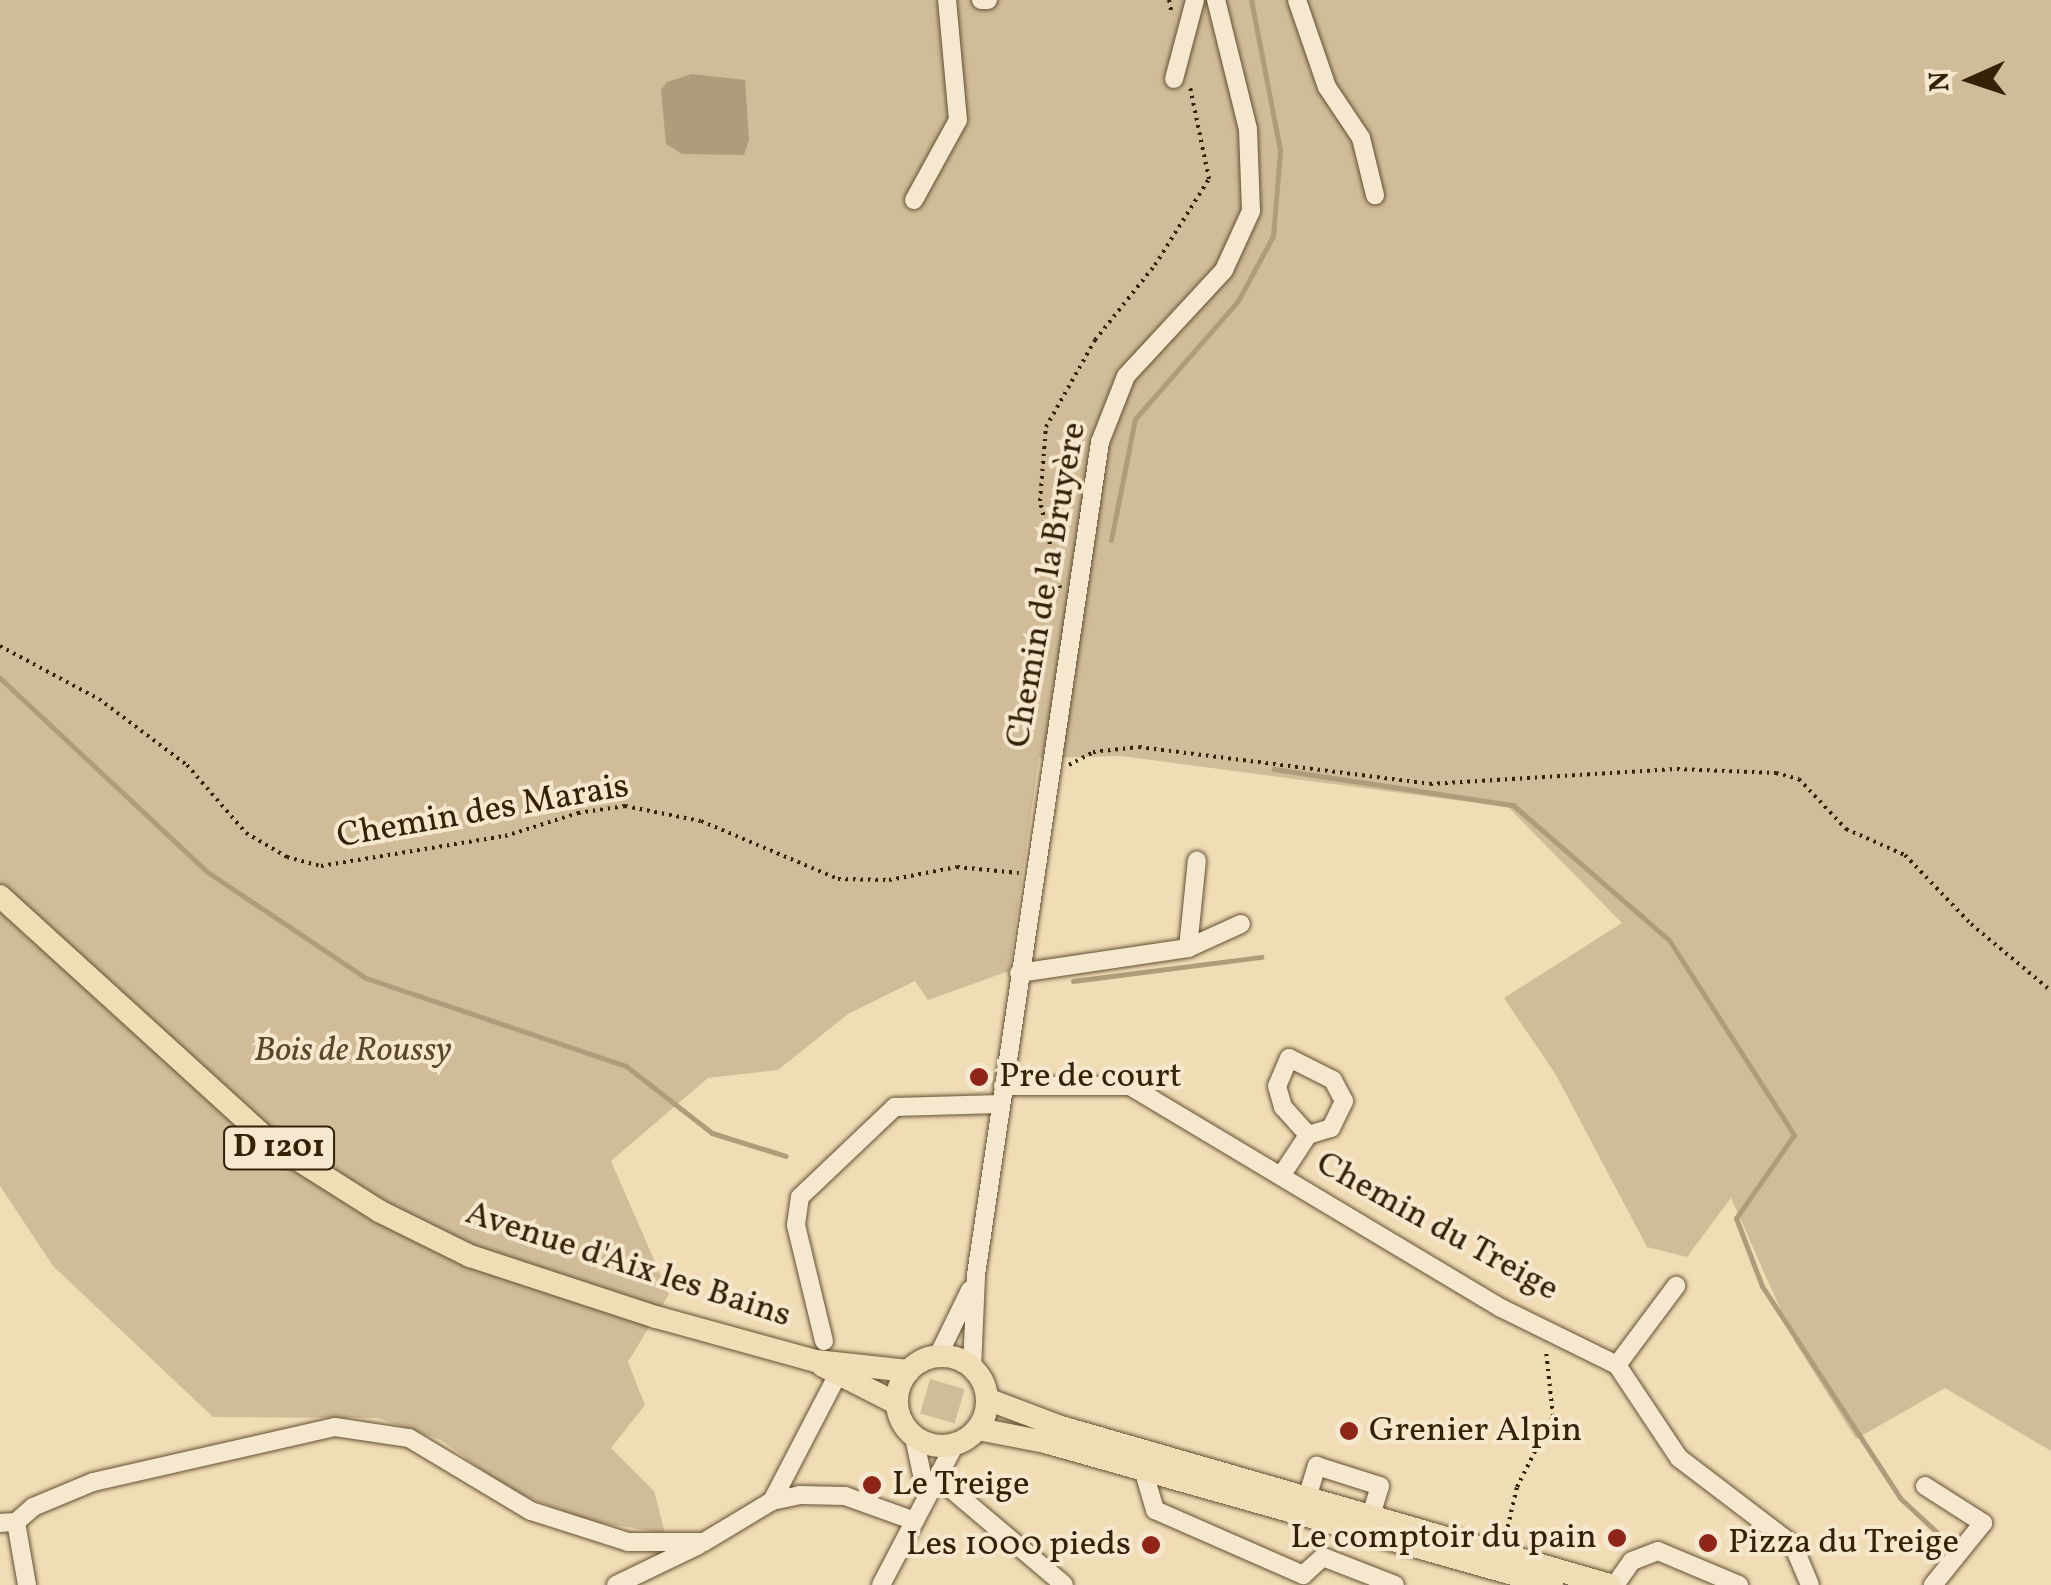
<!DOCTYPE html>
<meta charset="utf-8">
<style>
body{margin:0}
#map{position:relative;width:2051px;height:1585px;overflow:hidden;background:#f0dcb5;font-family:Vollkorn,serif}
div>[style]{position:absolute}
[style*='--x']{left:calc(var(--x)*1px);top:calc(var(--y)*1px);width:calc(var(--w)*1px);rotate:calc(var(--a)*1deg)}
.green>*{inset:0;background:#d0bc98;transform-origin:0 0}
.water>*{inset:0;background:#b09c7a}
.stream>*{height:5px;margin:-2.5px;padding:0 2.5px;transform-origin:2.5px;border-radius:2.5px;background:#b09c7a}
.path>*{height:4px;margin-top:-2px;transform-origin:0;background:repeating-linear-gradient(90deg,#342108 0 2.5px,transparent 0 7.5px)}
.roads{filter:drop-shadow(0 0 2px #635033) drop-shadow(0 0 2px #635033)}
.minor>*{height:18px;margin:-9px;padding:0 9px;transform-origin:9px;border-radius:9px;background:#f5e8cf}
.major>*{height:22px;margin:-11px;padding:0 11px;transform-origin:11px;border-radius:11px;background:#f0dcb5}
.major>.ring{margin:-11px;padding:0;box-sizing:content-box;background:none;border:22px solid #f0dcb5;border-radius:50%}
.dots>*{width:28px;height:28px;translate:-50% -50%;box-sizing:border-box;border:5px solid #f5e8cf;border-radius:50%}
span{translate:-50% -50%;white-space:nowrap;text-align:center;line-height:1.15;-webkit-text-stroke:8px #f5e8cf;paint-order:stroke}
.shield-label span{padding:2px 8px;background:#f5e8cf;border:2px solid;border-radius:8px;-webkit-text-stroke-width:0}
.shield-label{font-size:32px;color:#342108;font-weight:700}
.street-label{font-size:35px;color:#342108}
.park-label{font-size:35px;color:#5b482c;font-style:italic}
.poi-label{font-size:35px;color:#342108}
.left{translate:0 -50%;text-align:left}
.right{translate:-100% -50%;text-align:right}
.north{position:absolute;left:1921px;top:30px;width:100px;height:100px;-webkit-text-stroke:8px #f5e8cf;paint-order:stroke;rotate:267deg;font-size:28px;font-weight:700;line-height:40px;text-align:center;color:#342108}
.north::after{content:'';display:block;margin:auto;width:35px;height:45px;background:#342108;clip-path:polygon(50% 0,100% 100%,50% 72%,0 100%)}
</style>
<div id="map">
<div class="green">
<i style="clip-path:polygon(0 0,2051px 0,2051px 1451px,1945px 1388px,1856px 1439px,1795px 1342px,1731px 1198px,1687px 1257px,1647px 1247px,1556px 1075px,1504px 998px,1622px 923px,1508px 807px,1121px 756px,1039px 758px,1009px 971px,928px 1000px,915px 981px,848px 1014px,778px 1070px,708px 1078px,611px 1161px,669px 1294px,628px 1362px,645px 1405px,611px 1448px,654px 1491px,665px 1533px,594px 1522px,513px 1492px,441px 1440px,378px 1418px,213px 1417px,53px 1266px,0 1186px)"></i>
<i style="left:930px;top:1379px;width:36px;height:36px;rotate:16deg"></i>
</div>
<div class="water">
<i style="clip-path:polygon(692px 74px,745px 80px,749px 140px,744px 155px,682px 154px,666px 144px,661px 90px,667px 82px)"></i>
</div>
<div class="stream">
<i style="--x:1111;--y:540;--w:123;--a:-78.8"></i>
<i style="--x:1135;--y:419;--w:157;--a:-48.9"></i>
<i style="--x:1238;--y:301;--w:74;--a:-61.7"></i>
<i style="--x:1273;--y:236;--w:86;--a:-85.3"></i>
<i style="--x:1280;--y:150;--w:153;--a:-100.9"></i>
<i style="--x:0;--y:678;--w:282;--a:43.1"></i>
<i style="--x:206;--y:871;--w:192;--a:33.8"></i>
<i style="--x:366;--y:978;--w:274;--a:18.7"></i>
<i style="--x:626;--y:1066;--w:109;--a:37.9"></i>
<i style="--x:712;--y:1133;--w:77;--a:17.3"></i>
<i style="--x:1274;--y:769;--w:242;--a:8.6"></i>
<i style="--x:1513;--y:805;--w:206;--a:40.9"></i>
<i style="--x:1669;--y:940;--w:232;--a:57.3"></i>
<i style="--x:1794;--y:1135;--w:101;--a:124.9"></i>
<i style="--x:1736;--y:1218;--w:73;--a:69.1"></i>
<i style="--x:1762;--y:1286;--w:253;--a:56.9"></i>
<i style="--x:1900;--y:1498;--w:56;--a:42.8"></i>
<i style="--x:1073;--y:981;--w:190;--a:-7.3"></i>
</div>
<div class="path">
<i style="--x:1169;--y:0;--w:15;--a:79"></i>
<i style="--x:1060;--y:588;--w:89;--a:-102.9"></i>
<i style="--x:1040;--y:501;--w:74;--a:-85.4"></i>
<i style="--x:1046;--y:427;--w:100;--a:-60.6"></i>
<i style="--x:1095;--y:340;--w:96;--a:-51.3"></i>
<i style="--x:1155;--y:265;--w:102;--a:-57.9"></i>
<i style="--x:1209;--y:179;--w:94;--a:-101.7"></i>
<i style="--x:0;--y:646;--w:112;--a:28.2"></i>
<i style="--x:99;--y:699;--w:110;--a:36.9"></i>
<i style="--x:187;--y:765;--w:90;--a:49.1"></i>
<i style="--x:246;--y:833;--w:48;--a:30.3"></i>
<i style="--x:287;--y:857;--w:35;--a:15"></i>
<i style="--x:321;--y:866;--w:186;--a:-9.3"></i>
<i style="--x:505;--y:836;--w:77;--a:-17.5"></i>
<i style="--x:578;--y:813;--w:48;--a:-8.5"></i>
<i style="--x:625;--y:806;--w:77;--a:11.2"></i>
<i style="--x:701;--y:821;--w:149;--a:22.9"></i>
<i style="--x:838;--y:879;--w:51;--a:1.1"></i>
<i style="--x:889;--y:880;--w:69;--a:-10.8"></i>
<i style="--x:957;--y:867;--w:62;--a:5.5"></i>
<i style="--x:1069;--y:765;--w:27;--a:-28"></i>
<i style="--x:1093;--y:752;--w:46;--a:-6.2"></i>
<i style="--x:1139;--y:747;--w:293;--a:7.2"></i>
<i style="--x:1430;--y:784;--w:247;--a:-3.5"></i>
<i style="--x:1677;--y:769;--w:99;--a:2.3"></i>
<i style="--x:1776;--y:773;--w:24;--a:15"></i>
<i style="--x:1799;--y:779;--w:69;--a:46.8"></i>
<i style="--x:1846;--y:829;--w:64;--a:23.8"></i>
<i style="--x:1905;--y:855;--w:95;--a:46.3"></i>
<i style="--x:1971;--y:924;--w:104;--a:39.9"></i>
<i style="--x:1506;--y:1534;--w:48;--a:-76.8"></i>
<i style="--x:1517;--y:1487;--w:80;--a:-63.1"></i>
<i style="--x:1553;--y:1416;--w:66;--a:-96.1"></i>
</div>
<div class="roads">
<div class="minor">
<i style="--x:981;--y:0;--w:7;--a:0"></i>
<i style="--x:1297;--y:0;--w:92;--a:71"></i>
<i style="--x:1327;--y:87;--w:61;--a:56.3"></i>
<i style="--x:1361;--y:138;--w:59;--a:76.2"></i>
<i style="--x:1174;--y:79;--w:82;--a:-75.1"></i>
<i style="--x:914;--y:200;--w:91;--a:-61.2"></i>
<i style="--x:958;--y:120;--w:121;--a:-95.2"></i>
<i style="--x:1188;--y:948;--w:58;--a:-24.4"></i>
<i style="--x:1019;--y:973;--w:171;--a:-8.4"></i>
<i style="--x:1188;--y:948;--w:88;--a:-84.2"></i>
<i style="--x:1003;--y:1086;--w:127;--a:0"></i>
<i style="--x:1130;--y:1086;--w:432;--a:30.9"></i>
<i style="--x:1501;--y:1308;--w:129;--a:26.2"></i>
<i style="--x:1617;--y:1365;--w:112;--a:56.3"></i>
<i style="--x:1679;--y:1458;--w:143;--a:37.3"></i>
<i style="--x:1793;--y:1545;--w:43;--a:67"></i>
<i style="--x:1281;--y:1176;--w:49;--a:-56.6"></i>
<i style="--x:1308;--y:1135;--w:24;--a:-17"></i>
<i style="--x:1331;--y:1128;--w:30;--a:-64"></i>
<i style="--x:1344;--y:1101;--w:24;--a:-118"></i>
<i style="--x:1333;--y:1080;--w:49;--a:-153.4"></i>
<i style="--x:1289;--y:1058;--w:30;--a:113"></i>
<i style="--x:1277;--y:1086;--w:22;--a:74"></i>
<i style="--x:1283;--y:1107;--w:38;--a:48"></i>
<i style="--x:824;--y:1341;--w:119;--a:-103.6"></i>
<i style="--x:796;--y:1225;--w:28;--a:-82"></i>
<i style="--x:800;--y:1197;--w:131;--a:-43.5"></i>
<i style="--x:895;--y:1107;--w:105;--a:-1.6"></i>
<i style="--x:938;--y:1356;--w:73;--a:-64.1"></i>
<i style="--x:1617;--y:1365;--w:99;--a:-53.2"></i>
<i style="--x:972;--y:1368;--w:93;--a:-87.5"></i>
<i style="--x:976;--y:1275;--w:842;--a:-81.53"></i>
<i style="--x:1100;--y:442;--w:71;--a:-68.5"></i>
<i style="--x:1126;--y:376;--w:144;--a:-47.2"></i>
<i style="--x:1224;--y:270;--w:65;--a:-65.4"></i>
<i style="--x:1251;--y:211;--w:82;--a:-92.1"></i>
<i style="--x:1248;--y:129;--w:133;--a:-103.9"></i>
<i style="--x:914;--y:1437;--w:62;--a:78"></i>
<i style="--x:1143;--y:1469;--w:43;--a:73.7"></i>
<i style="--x:1155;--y:1510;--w:162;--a:23.7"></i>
<i style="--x:1303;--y:1575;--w:27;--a:-42"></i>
<i style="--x:1323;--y:1557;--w:77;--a:21.3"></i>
<i style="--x:938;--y:1478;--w:165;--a:40.3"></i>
<i style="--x:1925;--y:1486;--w:69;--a:32.5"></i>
<i style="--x:1983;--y:1523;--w:80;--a:128.9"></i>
<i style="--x:1307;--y:1498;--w:34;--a:-73"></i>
<i style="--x:1317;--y:1466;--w:66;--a:17.6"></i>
<i style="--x:1380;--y:1486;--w:31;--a:107"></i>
<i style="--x:772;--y:1501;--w:143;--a:-62.5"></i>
<i style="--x:16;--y:1522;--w:64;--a:80.1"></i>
<i style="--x:0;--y:1523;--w:16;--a:-4"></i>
<i style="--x:16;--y:1522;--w:23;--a:-41"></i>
<i style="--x:33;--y:1507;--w:65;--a:-22.6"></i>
<i style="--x:93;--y:1482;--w:248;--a:-12.8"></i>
<i style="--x:335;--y:1427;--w:75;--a:8.5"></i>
<i style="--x:409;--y:1438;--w:142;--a:30.9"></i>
<i style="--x:531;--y:1511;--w:102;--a:17.7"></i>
<i style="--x:628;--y:1542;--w:76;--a:0"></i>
<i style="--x:704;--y:1542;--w:79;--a:-31.1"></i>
<i style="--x:772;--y:1501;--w:29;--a:-12"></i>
<i style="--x:800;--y:1495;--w:45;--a:1.3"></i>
<i style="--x:845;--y:1496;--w:74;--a:19.7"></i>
<i style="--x:616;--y:1585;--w:92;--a:-25.7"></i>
<i style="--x:881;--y:1585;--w:159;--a:-62.3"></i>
<i style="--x:1615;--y:1585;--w:29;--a:-55"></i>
<i style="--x:1632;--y:1561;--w:28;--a:-21"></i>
<i style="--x:1658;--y:1551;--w:88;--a:22.8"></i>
</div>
<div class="major">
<i style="--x:0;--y:896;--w:365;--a:42.3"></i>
<i style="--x:270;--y:1142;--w:129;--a:32.3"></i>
<i style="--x:379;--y:1211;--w:102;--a:26.3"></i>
<i style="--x:470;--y:1256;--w:196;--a:18.2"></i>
<i style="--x:656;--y:1317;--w:166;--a:15.4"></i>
<i style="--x:816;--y:1361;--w:93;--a:6.2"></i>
<i class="ring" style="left:897px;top:1356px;width:68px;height:68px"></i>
<i style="--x:823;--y:1366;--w:82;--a:26.9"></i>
<i style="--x:987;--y:1399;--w:79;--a:20.7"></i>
<i style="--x:1061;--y:1427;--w:571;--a:16.06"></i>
<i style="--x:978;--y:1429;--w:68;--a:11"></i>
<i style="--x:1045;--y:1442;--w:527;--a:15.75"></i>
</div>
</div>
<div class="dots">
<i style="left:979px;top:1077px;background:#8f2418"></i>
<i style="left:1349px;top:1431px;background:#8f2418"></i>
<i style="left:872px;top:1485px;background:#8f2418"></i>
<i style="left:1617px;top:1538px;background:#8f2418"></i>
<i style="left:1708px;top:1543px;background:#8f2418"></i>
<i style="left:1151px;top:1545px;background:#8f2418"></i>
</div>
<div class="shield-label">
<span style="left:279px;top:1148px">D 1201</span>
</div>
<div class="street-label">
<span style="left:1047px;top:585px;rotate:-80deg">Chemin de la Bruyère</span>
<span style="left:483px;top:812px;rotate:-10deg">Chemin des Marais</span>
<span style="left:1437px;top:1227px;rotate:29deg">Chemin du Treige</span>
<span style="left:628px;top:1265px;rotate:18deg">Avenue d'Aix les Bains</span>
</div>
<div class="park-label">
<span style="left:353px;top:1051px">Bois de Roussy</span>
</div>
<div class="poi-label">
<span class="left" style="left:999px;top:1077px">Pre de court</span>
<span class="left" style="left:1369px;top:1431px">Grenier Alpin</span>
<span class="left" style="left:892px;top:1485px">Le Treige</span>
<span class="right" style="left:1597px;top:1538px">Le comptoir du pain</span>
<span class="left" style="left:1728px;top:1543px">Pizza du Treige</span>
<span class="right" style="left:1131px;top:1545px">Les 1000 pieds</span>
</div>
<div class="north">N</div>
</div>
